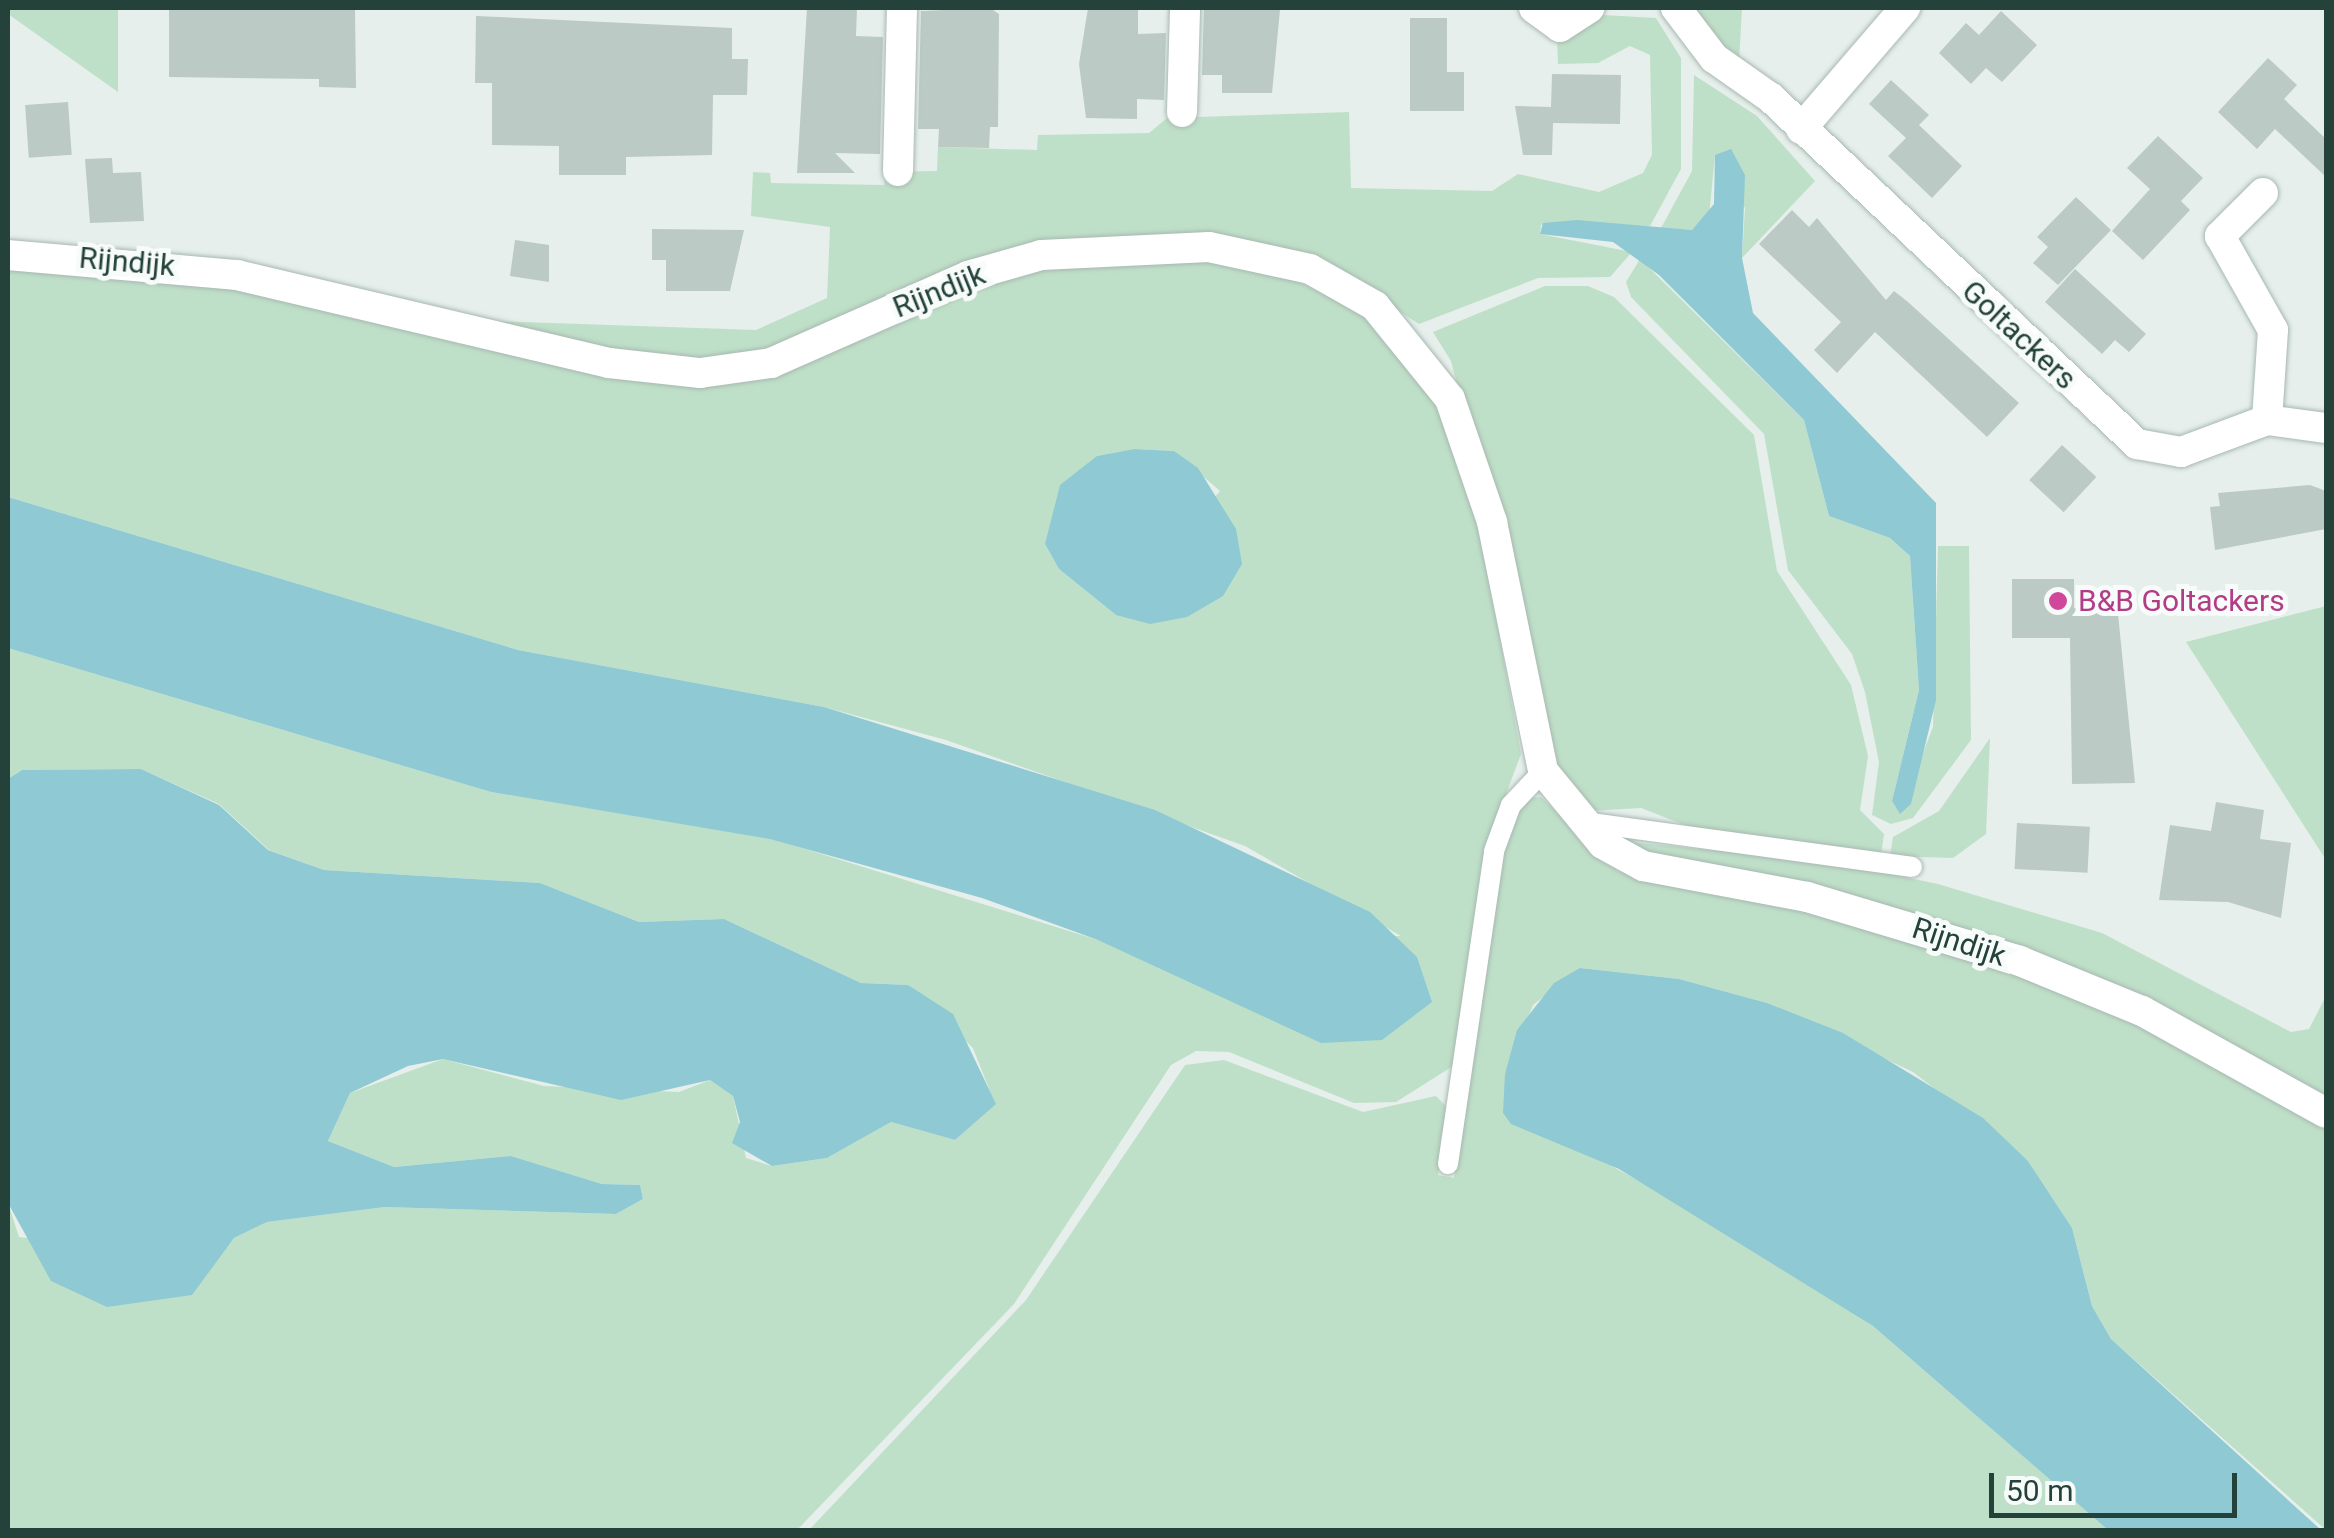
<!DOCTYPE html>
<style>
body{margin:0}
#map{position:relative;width:2334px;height:1538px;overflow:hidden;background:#e6efeb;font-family:Roboto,sans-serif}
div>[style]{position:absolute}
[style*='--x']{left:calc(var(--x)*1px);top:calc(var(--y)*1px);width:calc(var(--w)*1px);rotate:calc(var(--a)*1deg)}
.green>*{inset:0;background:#bfe0c8}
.water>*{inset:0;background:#8ec9d4}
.building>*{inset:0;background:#bbcac4;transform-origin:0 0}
.roads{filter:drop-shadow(0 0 2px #a8b8b2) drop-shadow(0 0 2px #a8b8b2)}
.service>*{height:20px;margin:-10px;padding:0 10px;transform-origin:10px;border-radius:10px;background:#fff}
.minor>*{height:30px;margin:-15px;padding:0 15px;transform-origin:15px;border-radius:15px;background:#fff}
.tertiary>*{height:30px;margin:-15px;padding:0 15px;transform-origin:15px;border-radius:15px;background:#fff}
.dots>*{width:28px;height:28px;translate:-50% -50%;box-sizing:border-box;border:5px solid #f7fbf9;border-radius:50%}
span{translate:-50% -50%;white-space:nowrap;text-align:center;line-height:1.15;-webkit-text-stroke:10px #f7fbf9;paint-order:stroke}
.street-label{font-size:30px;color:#24423a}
.hotel-label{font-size:30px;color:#b23c85}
.left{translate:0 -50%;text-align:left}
.frame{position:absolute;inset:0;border:10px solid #24423a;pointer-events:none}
.scale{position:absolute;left:1989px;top:1473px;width:248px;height:45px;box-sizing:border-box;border:5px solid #24423a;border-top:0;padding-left:12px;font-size:30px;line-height:35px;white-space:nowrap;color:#24423a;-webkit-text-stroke:8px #f7fbf9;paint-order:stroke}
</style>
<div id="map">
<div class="green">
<i style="clip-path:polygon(8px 8px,118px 8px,118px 92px,8px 14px)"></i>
<i style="clip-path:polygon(1692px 8px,1742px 8px,1739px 63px,1713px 39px)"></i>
<i style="clip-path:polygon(1603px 15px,1656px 18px,1681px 58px,1681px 169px,1650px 226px,1541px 225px,1540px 234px,1632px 252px,1610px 277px,1538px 278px,1419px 324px,1366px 290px,1111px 240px,761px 358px,669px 364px,490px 321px,756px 330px,827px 298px,830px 227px,751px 216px,753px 172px,770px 173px,771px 183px,884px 185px,886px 172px,937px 171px,938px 147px,1037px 150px,1038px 135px,1149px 133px,1167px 118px,1349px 112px,1351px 188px,1492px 191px,1518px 174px,1599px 192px,1643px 173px,1652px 155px,1650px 55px,1630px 46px,1598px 63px,1558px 64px,1557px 40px)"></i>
<i style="clip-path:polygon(1694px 75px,1757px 116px,1815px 181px,1742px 258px,1745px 208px,1715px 155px,1709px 217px,1692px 230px,1661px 228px,1692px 171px)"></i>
<i style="clip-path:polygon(evenodd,1196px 259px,1281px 274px,1359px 310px,1433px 395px,1475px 503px,1521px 754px,1486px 848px,1453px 1066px,1396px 1102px,1354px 1103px,1229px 1052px,1196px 1051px,1171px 1065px,1014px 1304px,797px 1530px,8px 1530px,8px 1203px,19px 1237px,215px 1262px,234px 1238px,267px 1222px,385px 1207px,616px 1214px,643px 1199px,640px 1185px,602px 1184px,511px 1156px,394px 1167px,328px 1141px,350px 1093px,443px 1059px,544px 1086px,679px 1092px,710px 1080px,733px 1096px,746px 1158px,772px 1166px,827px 1158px,891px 1122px,955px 1140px,995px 1104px,973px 1048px,908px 985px,861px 983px,724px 919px,639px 922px,540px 883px,324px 870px,269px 850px,219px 804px,141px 769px,22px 770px,8px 779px,8px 648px,491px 792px,770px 838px,1098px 940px,1401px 936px,1245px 846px,946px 740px,824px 707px,518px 650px,8px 497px,8px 263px,161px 274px,674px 384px,720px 386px,760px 378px,963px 290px,1048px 267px,1196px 259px,1134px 449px,1174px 451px,1220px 491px,1116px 615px,1059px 569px,1045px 544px,1097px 456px,1134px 449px)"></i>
<i style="clip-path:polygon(1640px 259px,1804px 420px,1829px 516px,1890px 538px,1910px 556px,1919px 690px,1892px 801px,1900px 813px,1933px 727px,1938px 546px,1969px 546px,1971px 740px,1913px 818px,1891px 824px,1872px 815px,1879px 762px,1865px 692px,1852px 654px,1788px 570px,1764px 434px,1631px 297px,1626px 282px)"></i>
<i style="clip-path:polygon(1545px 286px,1588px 286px,1614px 297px,1754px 435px,1777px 571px,1851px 685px,1868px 756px,1860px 810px,1884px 834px,1881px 855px,1713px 836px,1641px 808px,1588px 811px,1560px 784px,1451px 361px,1433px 332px)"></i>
<i style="clip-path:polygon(2326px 606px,2326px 860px,2186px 642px)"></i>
<i style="clip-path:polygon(1990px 738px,1986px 834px,1953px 858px,1890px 856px,1893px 837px,1939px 811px)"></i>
<i style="clip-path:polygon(1541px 797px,1618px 871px,1873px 925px,2104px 1006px,2326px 1123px,2326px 1530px,2111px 1339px,2092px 1306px,2072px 1228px,2028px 1161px,1913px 1072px,1767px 1003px,1679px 979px,1580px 968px,1533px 1005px,1505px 1074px,1553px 1134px,1714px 1222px,1873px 1326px,2108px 1530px,809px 1530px,1026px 1300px,1185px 1065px,1224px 1060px,1363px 1112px,1436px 1096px,1451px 1111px,1438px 1175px,1454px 1178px,1498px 864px,1510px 819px,1526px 798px)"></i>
<i style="clip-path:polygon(1627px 842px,1826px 861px,1938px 884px,2102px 933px,2291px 1032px,2309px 1029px,2326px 996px,2326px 1103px,2203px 1031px,1643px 858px)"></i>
</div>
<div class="water">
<i style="clip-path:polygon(1731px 149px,1745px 175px,1742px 258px,1753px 313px,1936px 503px,1936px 700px,1911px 804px,1900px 814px,1892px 801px,1919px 690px,1910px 556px,1890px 538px,1829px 516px,1804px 420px,1659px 275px,1613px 242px,1540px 234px,1543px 223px,1577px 220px,1692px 230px,1714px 204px,1715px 155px)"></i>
<i style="clip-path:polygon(1134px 449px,1174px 451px,1198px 468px,1236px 529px,1242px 564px,1223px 596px,1187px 617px,1150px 624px,1116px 615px,1059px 569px,1045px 544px,1060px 485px,1097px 456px)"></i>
<i style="clip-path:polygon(8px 497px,518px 650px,824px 707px,1155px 810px,1370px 912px,1417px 957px,1432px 1002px,1382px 1040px,1321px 1043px,1098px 940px,982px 898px,770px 839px,491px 792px,8px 648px)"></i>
<i style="clip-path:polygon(141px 769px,219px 805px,268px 850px,324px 870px,540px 883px,639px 922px,724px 919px,861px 983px,908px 985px,953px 1014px,996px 1104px,955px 1140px,891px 1122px,827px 1158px,772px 1166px,732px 1143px,740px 1122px,733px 1096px,710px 1080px,621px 1100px,443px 1059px,408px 1066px,350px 1093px,328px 1141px,394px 1167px,511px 1156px,602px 1184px,640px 1185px,643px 1199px,616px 1214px,385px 1207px,267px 1222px,234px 1238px,192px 1295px,107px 1307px,51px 1281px,8px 1203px,8px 779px,22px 770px)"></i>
<i style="clip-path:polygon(1580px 968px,1679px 979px,1767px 1003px,1843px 1033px,1983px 1118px,2028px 1161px,2072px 1228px,2092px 1306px,2111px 1339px,2321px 1530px,2108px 1530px,1873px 1326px,1619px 1169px,1511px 1124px,1503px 1113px,1505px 1074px,1517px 1030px,1554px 983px)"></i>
</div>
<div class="building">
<i style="clip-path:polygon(169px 8px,355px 8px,356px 88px,319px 87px,319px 79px,169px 77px)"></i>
<i style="clip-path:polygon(807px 8px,857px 8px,856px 36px,883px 37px,880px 154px,835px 153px,855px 173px,797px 173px)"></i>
<i style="clip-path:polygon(990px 8px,999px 14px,998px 127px,990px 127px,989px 148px,938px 147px,939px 129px,918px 129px,921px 11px)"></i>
<i style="clip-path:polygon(1088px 8px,1138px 8px,1138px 34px,1166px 33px,1164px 100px,1137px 99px,1137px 119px,1086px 118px,1079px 64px)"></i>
<i style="clip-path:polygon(1204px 8px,1280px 10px,1272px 93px,1222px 93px,1222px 75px,1202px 75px)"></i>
<i style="clip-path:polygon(2001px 11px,2037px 45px,2002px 82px,1986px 68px,1971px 84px,1939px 53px,1966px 23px,1979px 35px)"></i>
<i style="clip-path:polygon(476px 16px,732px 28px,732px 59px,748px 59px,747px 95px,713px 95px,712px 155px,626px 157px,626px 175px,559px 175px,559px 146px,492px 145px,492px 83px,475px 83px)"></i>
<i style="clip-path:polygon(1410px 18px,1447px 18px,1447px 72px,1464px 72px,1464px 111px,1410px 111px)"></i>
<i style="clip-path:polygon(2268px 58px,2297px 85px,2284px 99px,2326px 139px,2326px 177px,2275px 129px,2257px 149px,2218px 112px)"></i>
<i style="clip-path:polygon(1552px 74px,1621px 75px,1620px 124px,1553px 123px,1552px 155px,1523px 155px,1515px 106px,1551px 107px)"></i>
<i style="clip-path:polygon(1891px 80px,1929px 115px,1919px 125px,1962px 166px,1932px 198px,1888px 156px,1906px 138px,1869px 104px)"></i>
<i style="left:68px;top:102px;width:53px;height:43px;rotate:86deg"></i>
<i style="clip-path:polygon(2158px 136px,2203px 178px,2181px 201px,2190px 210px,2143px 260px,2112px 231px,2150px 189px,2127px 168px)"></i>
<i style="clip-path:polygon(112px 158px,113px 173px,141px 172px,144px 221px,90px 223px,85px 159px)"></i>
<i style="clip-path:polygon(2076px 197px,2111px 230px,2058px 285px,2033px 263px,2048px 247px,2037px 237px)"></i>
<i style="clip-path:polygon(1792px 210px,1809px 227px,1817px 218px,1886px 300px,1894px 291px,1908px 302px,2019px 403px,1987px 437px,1875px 332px,1837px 373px,1814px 350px,1841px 322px,1759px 244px)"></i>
<i style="clip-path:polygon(652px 229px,744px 230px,730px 291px,666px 291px,666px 260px,652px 260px)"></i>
<i style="clip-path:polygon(515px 240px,549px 245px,549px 282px,510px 276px)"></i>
<i style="clip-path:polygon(2075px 269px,2146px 334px,2129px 352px,2115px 340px,2102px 354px,2045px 302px)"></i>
<i style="left:2062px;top:445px;width:47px;height:48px;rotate:43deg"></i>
<i style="clip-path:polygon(2310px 485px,2326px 491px,2326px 529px,2215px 550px,2210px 507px,2220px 506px,2218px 493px)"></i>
<i style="clip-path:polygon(2012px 579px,2074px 579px,2074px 608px,2117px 604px,2135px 783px,2072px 784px,2070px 638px,2012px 638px)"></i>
<i style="clip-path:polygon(2216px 802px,2264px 810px,2260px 839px,2291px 843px,2281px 918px,2228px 902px,2159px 900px,2170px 825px,2211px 831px)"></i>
<i style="left:2017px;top:823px;width:73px;height:46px;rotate:3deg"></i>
</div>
<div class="roads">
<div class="service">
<i style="--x:1584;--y:822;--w:331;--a:7.8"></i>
<i style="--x:1448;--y:1164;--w:316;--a:-81.6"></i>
<i style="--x:1494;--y:851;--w:49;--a:-69.7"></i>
<i style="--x:1511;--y:805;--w:47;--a:-46.7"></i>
</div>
<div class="minor">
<i style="--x:1534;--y:8;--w:32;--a:36"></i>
<i style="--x:1560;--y:27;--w:35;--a:-33"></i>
<i style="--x:1676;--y:8;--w:63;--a:52.8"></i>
<i style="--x:1714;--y:58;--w:70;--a:35.1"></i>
<i style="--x:1771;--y:98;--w:504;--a:43.39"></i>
<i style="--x:2137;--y:444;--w:45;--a:10.3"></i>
<i style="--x:2181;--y:452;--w:92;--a:-20.4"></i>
<i style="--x:2267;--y:420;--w:60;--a:7.7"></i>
<i style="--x:1182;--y:112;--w:104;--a:-88.3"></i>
<i style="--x:1801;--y:129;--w:160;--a:-49.3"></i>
<i style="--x:898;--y:171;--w:163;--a:-88.6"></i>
<i style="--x:2263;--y:193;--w:61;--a:135"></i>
<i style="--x:2220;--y:236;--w:108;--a:60.6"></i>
<i style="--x:2273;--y:330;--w:90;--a:93.8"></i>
</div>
<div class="tertiary">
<i style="--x:8;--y:255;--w:230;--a:5"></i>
<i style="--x:237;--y:275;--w:382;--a:13.3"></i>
<i style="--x:609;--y:363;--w:92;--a:6.3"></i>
<i style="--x:700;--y:373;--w:72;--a:-8"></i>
<i style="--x:771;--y:363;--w:215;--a:-23.8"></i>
<i style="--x:968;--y:276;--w:76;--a:-16"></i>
<i style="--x:1041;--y:255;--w:168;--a:-2.7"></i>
<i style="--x:1209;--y:247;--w:103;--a:12.3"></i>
<i style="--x:1310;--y:269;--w:75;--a:29.6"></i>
<i style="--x:1375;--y:306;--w:119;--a:51.1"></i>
<i style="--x:1450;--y:399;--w:130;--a:71.1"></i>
<i style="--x:1492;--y:522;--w:254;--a:78.4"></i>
<i style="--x:1543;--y:771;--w:94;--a:50.6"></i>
<i style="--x:1603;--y:844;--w:46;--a:28.8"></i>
<i style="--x:1643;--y:866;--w:167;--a:10.7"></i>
<i style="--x:1807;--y:897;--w:222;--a:16.7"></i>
<i style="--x:2020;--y:961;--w:132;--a:22.3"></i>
<i style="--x:2142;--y:1011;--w:210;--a:29"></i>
</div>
</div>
<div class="dots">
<i style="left:2058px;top:601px;background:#d1479c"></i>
</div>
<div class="street-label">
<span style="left:127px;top:262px;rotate:5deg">Rijndijk</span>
<span style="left:939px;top:291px;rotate:-22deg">Rijndijk</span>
<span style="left:2019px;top:335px;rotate:43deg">Goltackers</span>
<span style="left:1959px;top:942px;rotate:18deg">Rijndijk</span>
</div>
<div class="hotel-label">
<span class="left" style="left:2078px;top:601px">B&amp;B Goltackers</span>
</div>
<div class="frame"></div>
<div class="scale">50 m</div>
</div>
